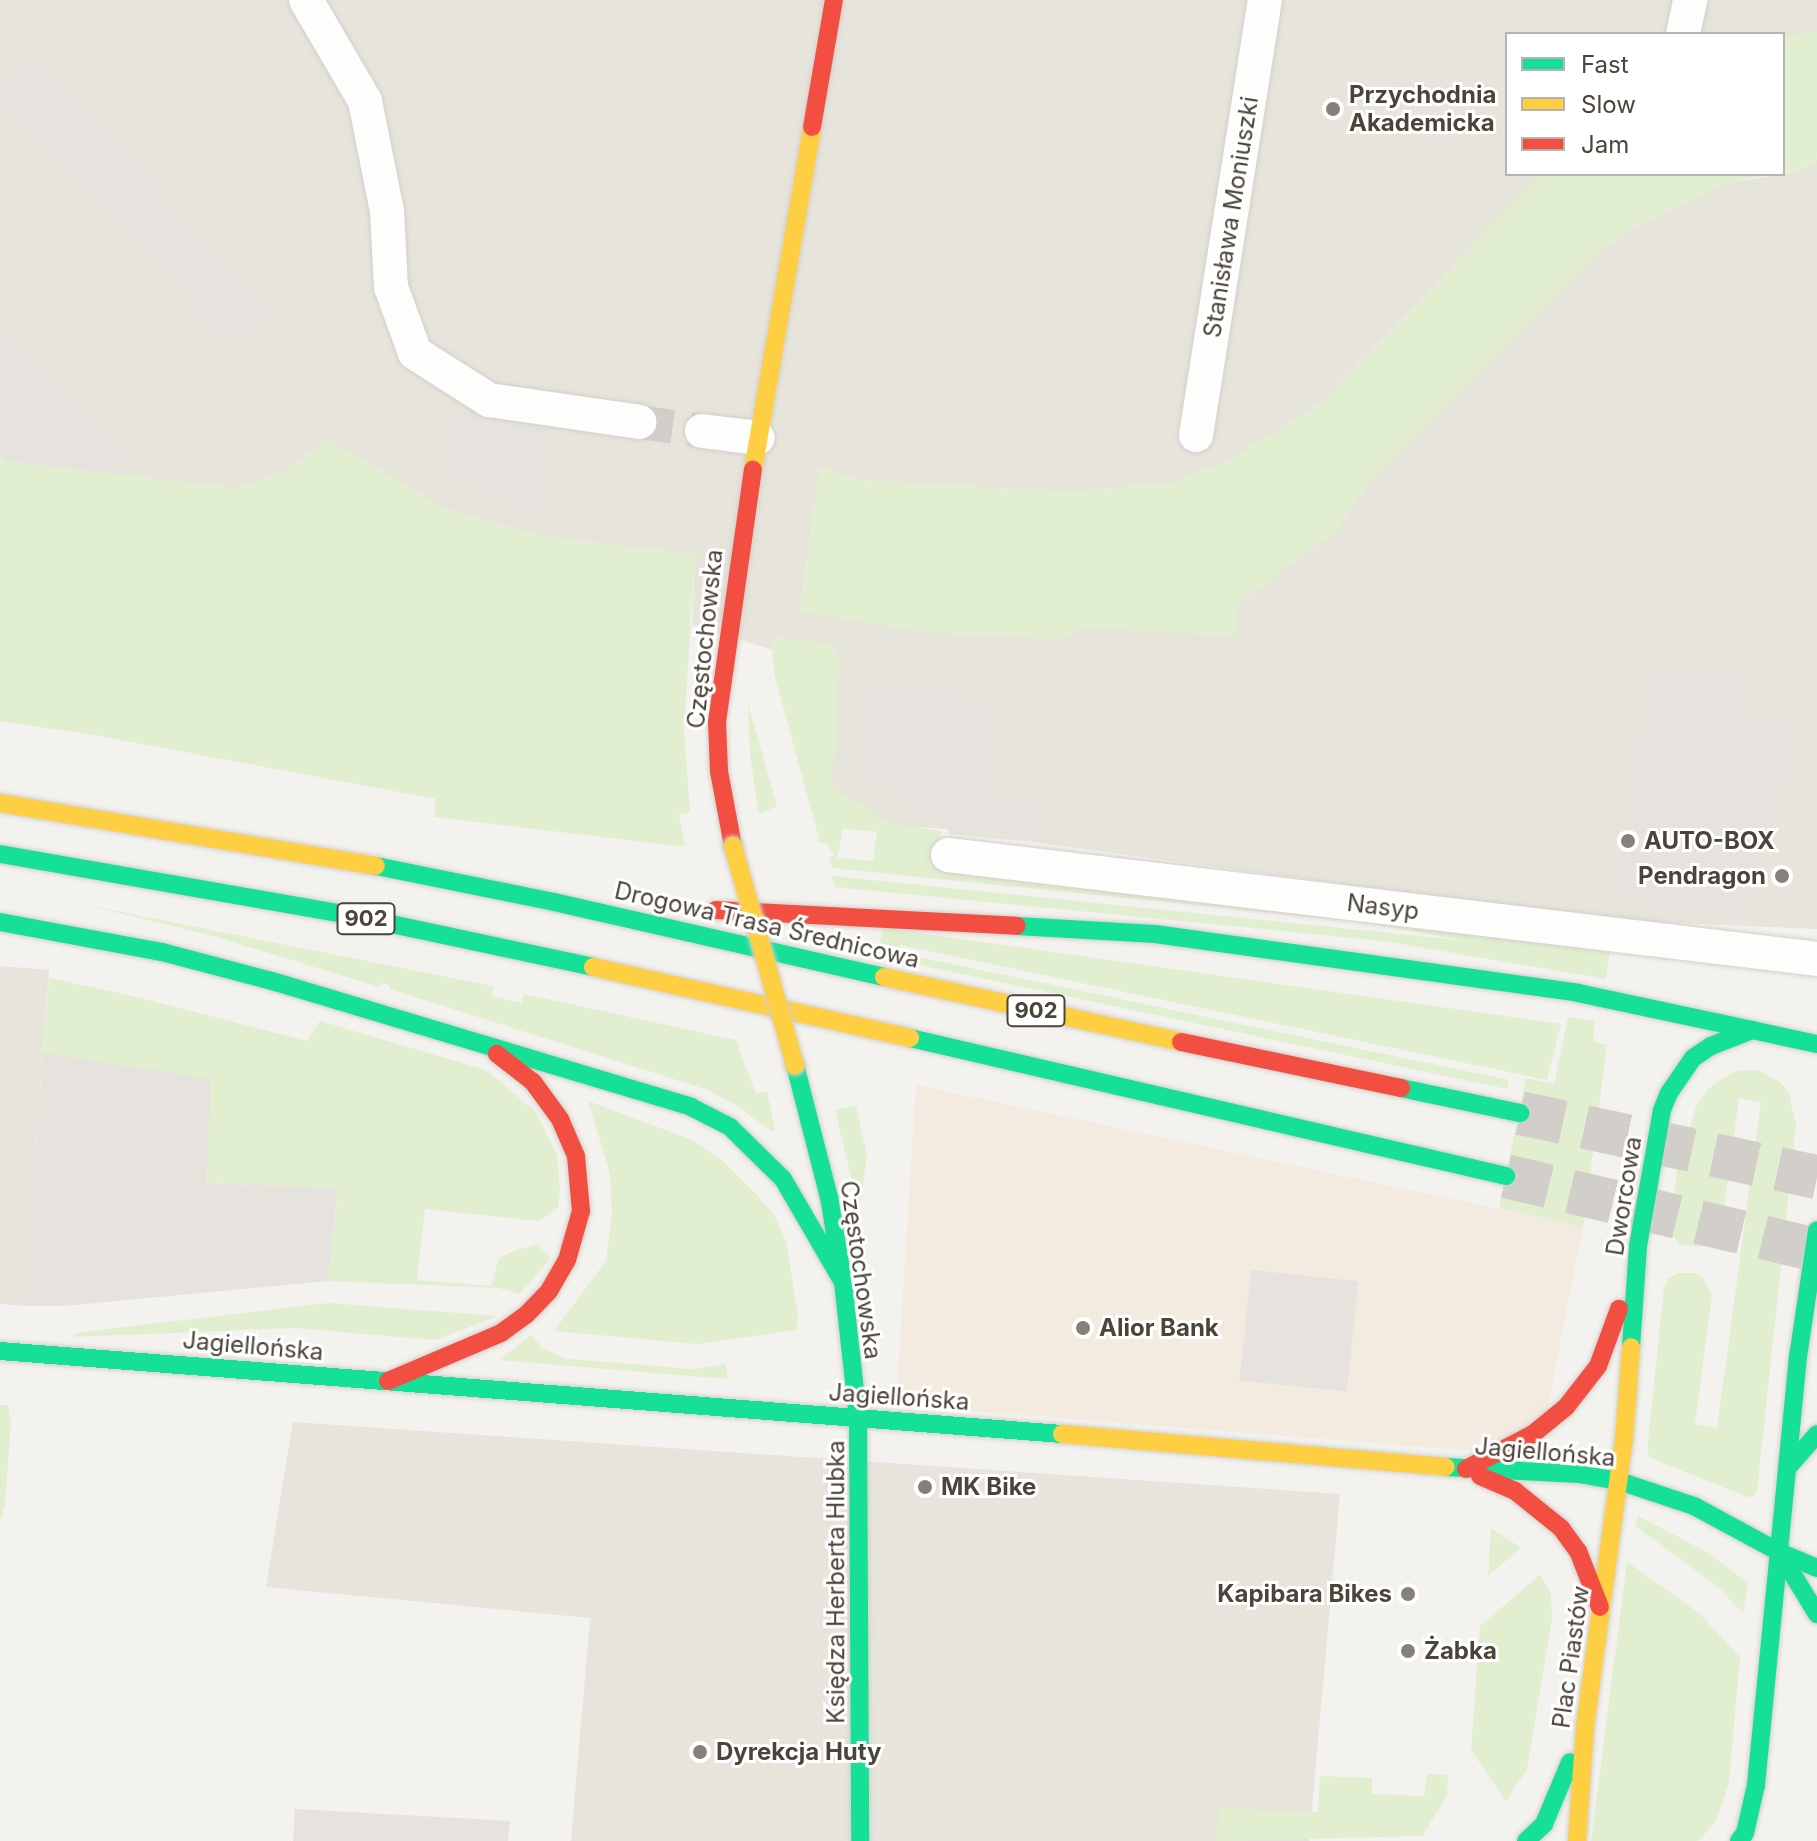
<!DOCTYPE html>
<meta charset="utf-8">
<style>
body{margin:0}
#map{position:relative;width:1817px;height:1841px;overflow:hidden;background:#f4f2ee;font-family:Inter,sans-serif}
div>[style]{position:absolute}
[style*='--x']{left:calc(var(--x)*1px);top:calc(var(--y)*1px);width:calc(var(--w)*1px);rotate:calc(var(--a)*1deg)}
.residential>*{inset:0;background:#e7e4dc}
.commercial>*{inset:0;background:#f3ebdf}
.green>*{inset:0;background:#e1eecf}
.parking>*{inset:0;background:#e6e3df;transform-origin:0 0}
.street-tunnel>*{height:34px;margin-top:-17px;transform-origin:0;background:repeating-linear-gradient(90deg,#d2cfca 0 34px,transparent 0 51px)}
.primary-tunnel>*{height:44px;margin-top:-22px;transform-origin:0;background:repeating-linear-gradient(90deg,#d2cfca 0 44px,transparent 0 66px)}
.roads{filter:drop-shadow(0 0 2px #d2d0cb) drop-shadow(0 0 2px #d2d0cb)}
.street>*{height:34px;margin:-17px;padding:0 17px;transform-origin:17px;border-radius:17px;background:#fdfdfc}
.fast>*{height:18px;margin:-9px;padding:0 9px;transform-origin:9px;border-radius:9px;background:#16e098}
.slow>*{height:18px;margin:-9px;padding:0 9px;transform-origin:9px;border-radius:9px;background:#ffcf43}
.jam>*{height:18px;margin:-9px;padding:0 9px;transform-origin:9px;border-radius:9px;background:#f24e42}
.bridges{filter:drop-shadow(0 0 2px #d3cfc5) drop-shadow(0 0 2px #d3cfc5)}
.slow-bridge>*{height:18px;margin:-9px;padding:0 9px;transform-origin:9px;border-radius:9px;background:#ffcf43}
.dots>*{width:22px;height:22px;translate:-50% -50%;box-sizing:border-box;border:4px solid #fff;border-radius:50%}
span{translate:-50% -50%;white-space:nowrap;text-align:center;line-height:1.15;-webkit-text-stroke:6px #fff;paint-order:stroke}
.shield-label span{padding:2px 6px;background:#fff;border:2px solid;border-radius:6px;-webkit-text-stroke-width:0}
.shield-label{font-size:22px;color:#4b4439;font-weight:700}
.poi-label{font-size:24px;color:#4b4439;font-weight:700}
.left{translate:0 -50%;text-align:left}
.right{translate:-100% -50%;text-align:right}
.street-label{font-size:24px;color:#4b4439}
.legend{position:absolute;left:1505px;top:32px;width:280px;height:144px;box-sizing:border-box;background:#fff;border:2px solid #b7b4b0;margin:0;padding:10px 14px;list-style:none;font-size:24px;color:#4b4439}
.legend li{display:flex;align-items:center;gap:16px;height:40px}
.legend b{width:40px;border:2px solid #b7b4b0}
</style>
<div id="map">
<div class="residential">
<i style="clip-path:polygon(0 0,1817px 0,1817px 31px,1783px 37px,1783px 34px,1507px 34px,1507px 174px,1542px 174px,1321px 403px,1232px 459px,1177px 482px,1071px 492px,862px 480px,820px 468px,800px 611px,928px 632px,1063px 639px,1081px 628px,1240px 602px,1338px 529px,1369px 480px,1595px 254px,1644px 222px,1728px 183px,1783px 174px,1811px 166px,1817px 159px,1817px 929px,1609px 920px,1032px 842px,949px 834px,948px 829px,851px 823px,815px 792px,785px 654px,692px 624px,695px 554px,544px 537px,445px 509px,327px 439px,285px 471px,237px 488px,123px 475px,125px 451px,0 318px)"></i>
<i style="clip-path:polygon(0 966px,49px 970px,24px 1306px,0 1304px)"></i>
<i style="clip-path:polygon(293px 1422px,1340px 1494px,1309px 1841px,571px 1841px,590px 1618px,266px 1587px)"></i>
</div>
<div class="commercial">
<i style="clip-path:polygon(916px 1085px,1583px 1227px,1538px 1456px,896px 1405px)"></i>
</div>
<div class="green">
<i style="clip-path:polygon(1817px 31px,1817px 159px,1811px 166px,1783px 172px,1783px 37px)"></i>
<i style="clip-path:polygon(1542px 174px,1772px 174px,1728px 183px,1644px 222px,1595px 254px,1369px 480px,1338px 530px,1240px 602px,1234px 636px,1082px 628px,1063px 639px,928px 632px,800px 612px,820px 467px,862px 480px,1071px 492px,1177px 482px,1232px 459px,1321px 403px)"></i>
<i style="clip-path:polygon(327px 439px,445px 509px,544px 537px,695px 554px,684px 729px,690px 812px,679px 814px,685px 847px,434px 817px,436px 799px,94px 735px,0 721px,0 455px,6px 461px,237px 488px,285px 471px)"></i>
<i style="clip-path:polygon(evenodd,778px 637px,830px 643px,840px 659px,832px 787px,889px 823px,941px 831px,937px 868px,1610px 951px,1606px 979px,1383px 941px,835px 887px,832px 876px,1469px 941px,1360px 922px,832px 868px,828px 857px,835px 856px,826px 843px,820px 843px,774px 673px,772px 646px,778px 637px,843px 829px,877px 832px,873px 861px,837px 858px,843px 829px)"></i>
<i style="clip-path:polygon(748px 704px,777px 806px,759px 814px,750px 756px)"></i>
<i style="clip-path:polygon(86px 905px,493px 986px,492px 996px,522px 1003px,524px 994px,736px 1040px,756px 1094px,767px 1091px,775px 1129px,771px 1131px,736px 1105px,705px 1089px,390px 989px,390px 986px,382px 983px,379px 987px,213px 936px)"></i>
<i style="clip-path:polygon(883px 928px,1561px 1024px,1547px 1080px,900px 945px,899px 953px,1509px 1080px,1507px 1089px,877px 956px)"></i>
<i style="clip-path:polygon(49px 978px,133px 996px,307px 1041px,320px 1021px,486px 1070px,535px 1111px,557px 1155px,560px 1190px,558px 1207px,539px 1221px,425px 1209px,417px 1280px,491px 1286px,499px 1258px,513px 1251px,537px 1244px,551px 1258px,520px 1294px,499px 1288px,328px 1281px,338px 1188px,206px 1183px,43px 1053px)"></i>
<i style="clip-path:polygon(1568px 1017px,1595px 1021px,1593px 1041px,1607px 1045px,1583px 1227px,1499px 1208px,1526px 1078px,1554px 1084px)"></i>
<i style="clip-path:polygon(1759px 1070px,1780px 1082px,1789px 1094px,1796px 1124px,1757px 1492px,1750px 1498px,1650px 1458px,1647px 1450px,1664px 1288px,1668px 1279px,1678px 1273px,1696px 1273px,1704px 1279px,1712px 1295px,1695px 1424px,1717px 1428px,1761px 1102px,1739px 1098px,1722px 1222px,1715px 1237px,1699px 1247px,1679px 1244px,1672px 1234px,1671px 1222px,1677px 1170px,1696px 1107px,1708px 1089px,1723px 1078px,1737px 1071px)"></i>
<i style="clip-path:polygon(588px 1101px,692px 1140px,721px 1159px,756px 1194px,774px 1215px,786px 1241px,798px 1316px,797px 1330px,697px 1344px,554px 1331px,606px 1261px,612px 1214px,610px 1174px)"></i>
<i style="clip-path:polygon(856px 1106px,867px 1155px,859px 1211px,835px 1110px)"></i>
<i style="clip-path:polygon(328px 1303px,498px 1316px,435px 1340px,294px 1328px,73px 1337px,74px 1333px)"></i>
<i style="clip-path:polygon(531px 1335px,542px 1348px,568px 1359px,692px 1369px,726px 1364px,728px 1379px,500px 1360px)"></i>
<i style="clip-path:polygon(0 1405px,8px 1405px,11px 1421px,5px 1505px,0 1521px)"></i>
<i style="clip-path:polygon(1638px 1516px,1707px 1552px,1748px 1583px,1743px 1613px,1719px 1588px,1635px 1526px)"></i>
<i style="clip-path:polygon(1491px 1528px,1521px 1548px,1488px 1576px)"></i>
<i style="clip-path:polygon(1627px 1562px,1699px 1613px,1740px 1657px,1729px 1783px,1715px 1823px,1698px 1841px,1591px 1841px)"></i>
<i style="clip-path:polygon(1540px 1575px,1551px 1594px,1552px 1618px,1527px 1769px,1506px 1801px,1471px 1750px,1480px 1626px)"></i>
<i style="clip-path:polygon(1427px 1774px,1448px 1775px,1447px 1796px,1422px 1836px,1217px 1841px,1218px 1808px,1318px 1812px,1320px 1776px,1372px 1778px,1372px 1794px,1424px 1796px)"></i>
</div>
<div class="parking">
<i style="clip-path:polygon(33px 56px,275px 312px,233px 348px,0 107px,0 83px)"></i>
<i style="clip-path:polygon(0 318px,125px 451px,123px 475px,6px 461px,0 455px)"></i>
<i style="clip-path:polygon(466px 385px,554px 410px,539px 516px,438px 469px)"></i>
<i style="clip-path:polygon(1648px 661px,1753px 678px,1753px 683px,1743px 682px,1736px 710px,1805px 729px,1739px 921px,1616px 899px)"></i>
<i style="clip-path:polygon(865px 684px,963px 691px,963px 698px,991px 701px,992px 693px,1003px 694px,991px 802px,1050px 806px,1047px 835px,942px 828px,943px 818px,904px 816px,906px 790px,856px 785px)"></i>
<i style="clip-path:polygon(43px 1053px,211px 1079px,206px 1183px,338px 1188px,328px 1281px,64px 1306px,24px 1306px)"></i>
<i style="left:1251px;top:1270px;width:108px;height:111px;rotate:6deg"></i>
<i style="clip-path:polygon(295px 1809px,510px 1821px,508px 1841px,293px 1841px)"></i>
</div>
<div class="street-tunnel">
<i style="--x:639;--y:422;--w:64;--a:8.1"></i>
</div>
<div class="primary-tunnel">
<i style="--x:1520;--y:1113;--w:304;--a:12.2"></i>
<i style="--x:1506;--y:1176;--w:320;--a:13.4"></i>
</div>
<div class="roads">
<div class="street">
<i style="--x:306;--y:0;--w:117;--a:59.7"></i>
<i style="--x:365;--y:101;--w:112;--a:78.7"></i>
<i style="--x:387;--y:211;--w:76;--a:87"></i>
<i style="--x:391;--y:287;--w:70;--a:70"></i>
<i style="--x:415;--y:353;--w:88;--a:32.4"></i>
<i style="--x:489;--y:400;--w:152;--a:8.3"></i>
<i style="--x:1683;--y:34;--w:35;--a:-78"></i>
<i style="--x:702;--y:431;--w:56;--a:7.1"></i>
<i style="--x:1196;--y:435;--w:440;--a:-81"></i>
<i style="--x:948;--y:855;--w:875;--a:6.82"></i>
</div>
<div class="fast">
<i style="--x:0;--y:854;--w:354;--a:9.9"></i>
<i style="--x:349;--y:915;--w:249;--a:12"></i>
<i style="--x:376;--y:866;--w:182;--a:11.4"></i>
<i style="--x:554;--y:902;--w:338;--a:12.8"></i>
<i style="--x:0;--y:922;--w:165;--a:10.5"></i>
<i style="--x:162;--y:952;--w:114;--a:14.8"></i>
<i style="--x:272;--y:981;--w:438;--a:16.7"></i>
<i style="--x:691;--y:1107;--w:44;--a:27.1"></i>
<i style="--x:730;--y:1127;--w:74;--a:44.5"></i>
<i style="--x:783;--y:1179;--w:119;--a:59.8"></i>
<i style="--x:1017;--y:926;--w:138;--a:3.3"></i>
<i style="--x:1155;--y:934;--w:427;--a:7.9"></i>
<i style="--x:1578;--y:993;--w:178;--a:12"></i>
<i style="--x:910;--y:1038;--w:612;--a:13.04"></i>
<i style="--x:795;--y:1065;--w:136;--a:75.6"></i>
<i style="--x:829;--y:1197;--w:86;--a:80.6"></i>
<i style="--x:843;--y:1282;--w:137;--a:83.7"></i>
<i style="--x:858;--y:1418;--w:423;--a:89.7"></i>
<i style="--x:1401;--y:1088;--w:122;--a:11.9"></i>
<i style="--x:1631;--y:1347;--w:101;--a:-86"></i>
<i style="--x:1638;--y:1246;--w:138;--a:-80"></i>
<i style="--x:1662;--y:1110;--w:18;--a:-68"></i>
<i style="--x:1669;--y:1093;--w:42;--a:-55.6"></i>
<i style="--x:1693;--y:1058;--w:22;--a:-34"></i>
<i style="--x:1711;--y:1046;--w:44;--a:-21.3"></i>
<i style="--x:1752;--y:1030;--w:66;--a:12.2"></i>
<i style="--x:0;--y:1351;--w:1065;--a:4.47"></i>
<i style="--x:1790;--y:1465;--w:41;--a:-48.9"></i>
<i style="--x:1446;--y:1467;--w:133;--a:3"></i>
<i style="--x:1579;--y:1474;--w:41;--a:9.9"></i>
<i style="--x:1619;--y:1481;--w:79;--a:18.4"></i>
<i style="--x:1694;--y:1506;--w:97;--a:28.4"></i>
<i style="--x:1779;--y:1552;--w:41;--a:22.8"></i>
<i style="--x:1779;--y:1552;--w:73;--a:58.5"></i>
<i style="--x:1526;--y:1841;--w:25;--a:-43"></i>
<i style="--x:1544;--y:1824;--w:67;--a:-67.2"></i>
<i style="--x:1739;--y:1841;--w:10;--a:-53"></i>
<i style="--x:1745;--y:1833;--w:49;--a:-77.1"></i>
<i style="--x:1756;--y:1785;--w:430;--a:-84.4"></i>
<i style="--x:1798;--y:1357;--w:128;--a:-81.5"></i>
</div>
<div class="slow">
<i style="--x:753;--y:470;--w:348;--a:-80.2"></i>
<i style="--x:0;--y:803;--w:381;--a:9.5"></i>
<i style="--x:593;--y:967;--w:325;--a:12.6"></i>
<i style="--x:884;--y:977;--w:304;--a:12.3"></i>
<i style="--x:1062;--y:1434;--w:385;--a:4.9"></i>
<i style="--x:1577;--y:1841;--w:114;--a:-86"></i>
<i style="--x:1585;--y:1727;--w:291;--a:-82.3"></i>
<i style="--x:1624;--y:1439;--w:92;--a:-85.6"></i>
</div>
<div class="jam">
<i style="--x:812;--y:127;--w:129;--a:-80.2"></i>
<i style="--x:733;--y:846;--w:76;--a:-100.6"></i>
<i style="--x:719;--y:771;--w:49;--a:-92.3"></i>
<i style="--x:717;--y:722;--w:255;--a:-81.9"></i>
<i style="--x:716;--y:910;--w:301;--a:3"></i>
<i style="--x:1181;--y:1042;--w:225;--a:11.8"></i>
<i style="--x:388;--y:1381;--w:123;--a:-23"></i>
<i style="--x:501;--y:1333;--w:31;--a:-36"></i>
<i style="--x:526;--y:1315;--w:33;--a:-46"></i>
<i style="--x:549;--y:1291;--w:36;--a:-60"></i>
<i style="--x:567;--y:1260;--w:51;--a:-74.1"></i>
<i style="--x:581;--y:1211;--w:55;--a:-95.2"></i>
<i style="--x:576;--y:1156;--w:40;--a:-113.4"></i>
<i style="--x:560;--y:1119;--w:46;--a:-126.1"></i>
<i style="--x:533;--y:1082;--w:46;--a:-142.1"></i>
<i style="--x:1466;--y:1469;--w:76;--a:-27.6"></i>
<i style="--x:1533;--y:1434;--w:43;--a:-39.3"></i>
<i style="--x:1566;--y:1407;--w:52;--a:-52"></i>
<i style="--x:1598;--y:1366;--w:61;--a:-69.8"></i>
<i style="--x:1480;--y:1476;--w:38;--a:23"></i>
<i style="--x:1515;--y:1491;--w:59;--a:38.8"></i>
<i style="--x:1561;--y:1528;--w:29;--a:54"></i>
<i style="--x:1578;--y:1551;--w:60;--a:68.6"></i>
</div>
</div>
<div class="bridges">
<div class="slow-bridge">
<i style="--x:733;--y:846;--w:228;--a:74.2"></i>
</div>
</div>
<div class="dots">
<i style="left:1333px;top:109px;background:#868178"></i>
<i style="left:1628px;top:841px;background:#868178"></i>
<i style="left:1782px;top:876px;background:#868178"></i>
<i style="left:1083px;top:1328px;background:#868178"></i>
<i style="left:925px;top:1487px;background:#868178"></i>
<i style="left:1408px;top:1594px;background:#868178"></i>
<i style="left:1408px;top:1651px;background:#868178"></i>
<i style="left:700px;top:1752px;background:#868178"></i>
</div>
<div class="shield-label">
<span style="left:366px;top:919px">902</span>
<span style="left:1036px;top:1011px">902</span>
</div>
<div class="poi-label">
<span class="left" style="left:1349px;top:109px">Przychodnia<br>Akademicka</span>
<span class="left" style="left:1644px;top:841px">AUTO-BOX</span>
<span class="right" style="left:1766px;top:876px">Pendragon</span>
<span class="left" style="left:1099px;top:1328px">Alior Bank</span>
<span class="left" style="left:941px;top:1487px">MK Bike</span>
<span class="right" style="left:1392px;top:1594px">Kapibara Bikes</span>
<span class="left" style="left:1424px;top:1651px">Żabka</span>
<span class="left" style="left:716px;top:1752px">Dyrekcja Huty</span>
</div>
<div class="street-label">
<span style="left:1231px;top:217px;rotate:-81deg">Stanisława Moniuszki</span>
<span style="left:705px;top:639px;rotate:-84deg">Częstochowska</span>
<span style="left:1383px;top:907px;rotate:7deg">Nasyp</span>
<span style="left:767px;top:925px;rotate:13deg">Drogowa Trasa Średnicowa</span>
<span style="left:1624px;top:1196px;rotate:-81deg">Dworcowa</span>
<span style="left:861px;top:1270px;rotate:82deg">Częstochowska</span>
<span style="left:253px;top:1346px;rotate:5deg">Jagiellońska</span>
<span style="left:899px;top:1397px;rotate:4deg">Jagiellońska</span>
<span style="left:1545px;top:1452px;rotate:5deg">Jagiellońska</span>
<span style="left:836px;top:1582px;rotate:-90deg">Księdza Herberta Hlubka</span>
<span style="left:1571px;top:1657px;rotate:-82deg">Plac Piastów</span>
</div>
<ul class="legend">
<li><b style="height:10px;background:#16e098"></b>Fast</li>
<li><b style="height:10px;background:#ffcf43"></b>Slow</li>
<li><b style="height:10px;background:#f24e42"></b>Jam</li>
</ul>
</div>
